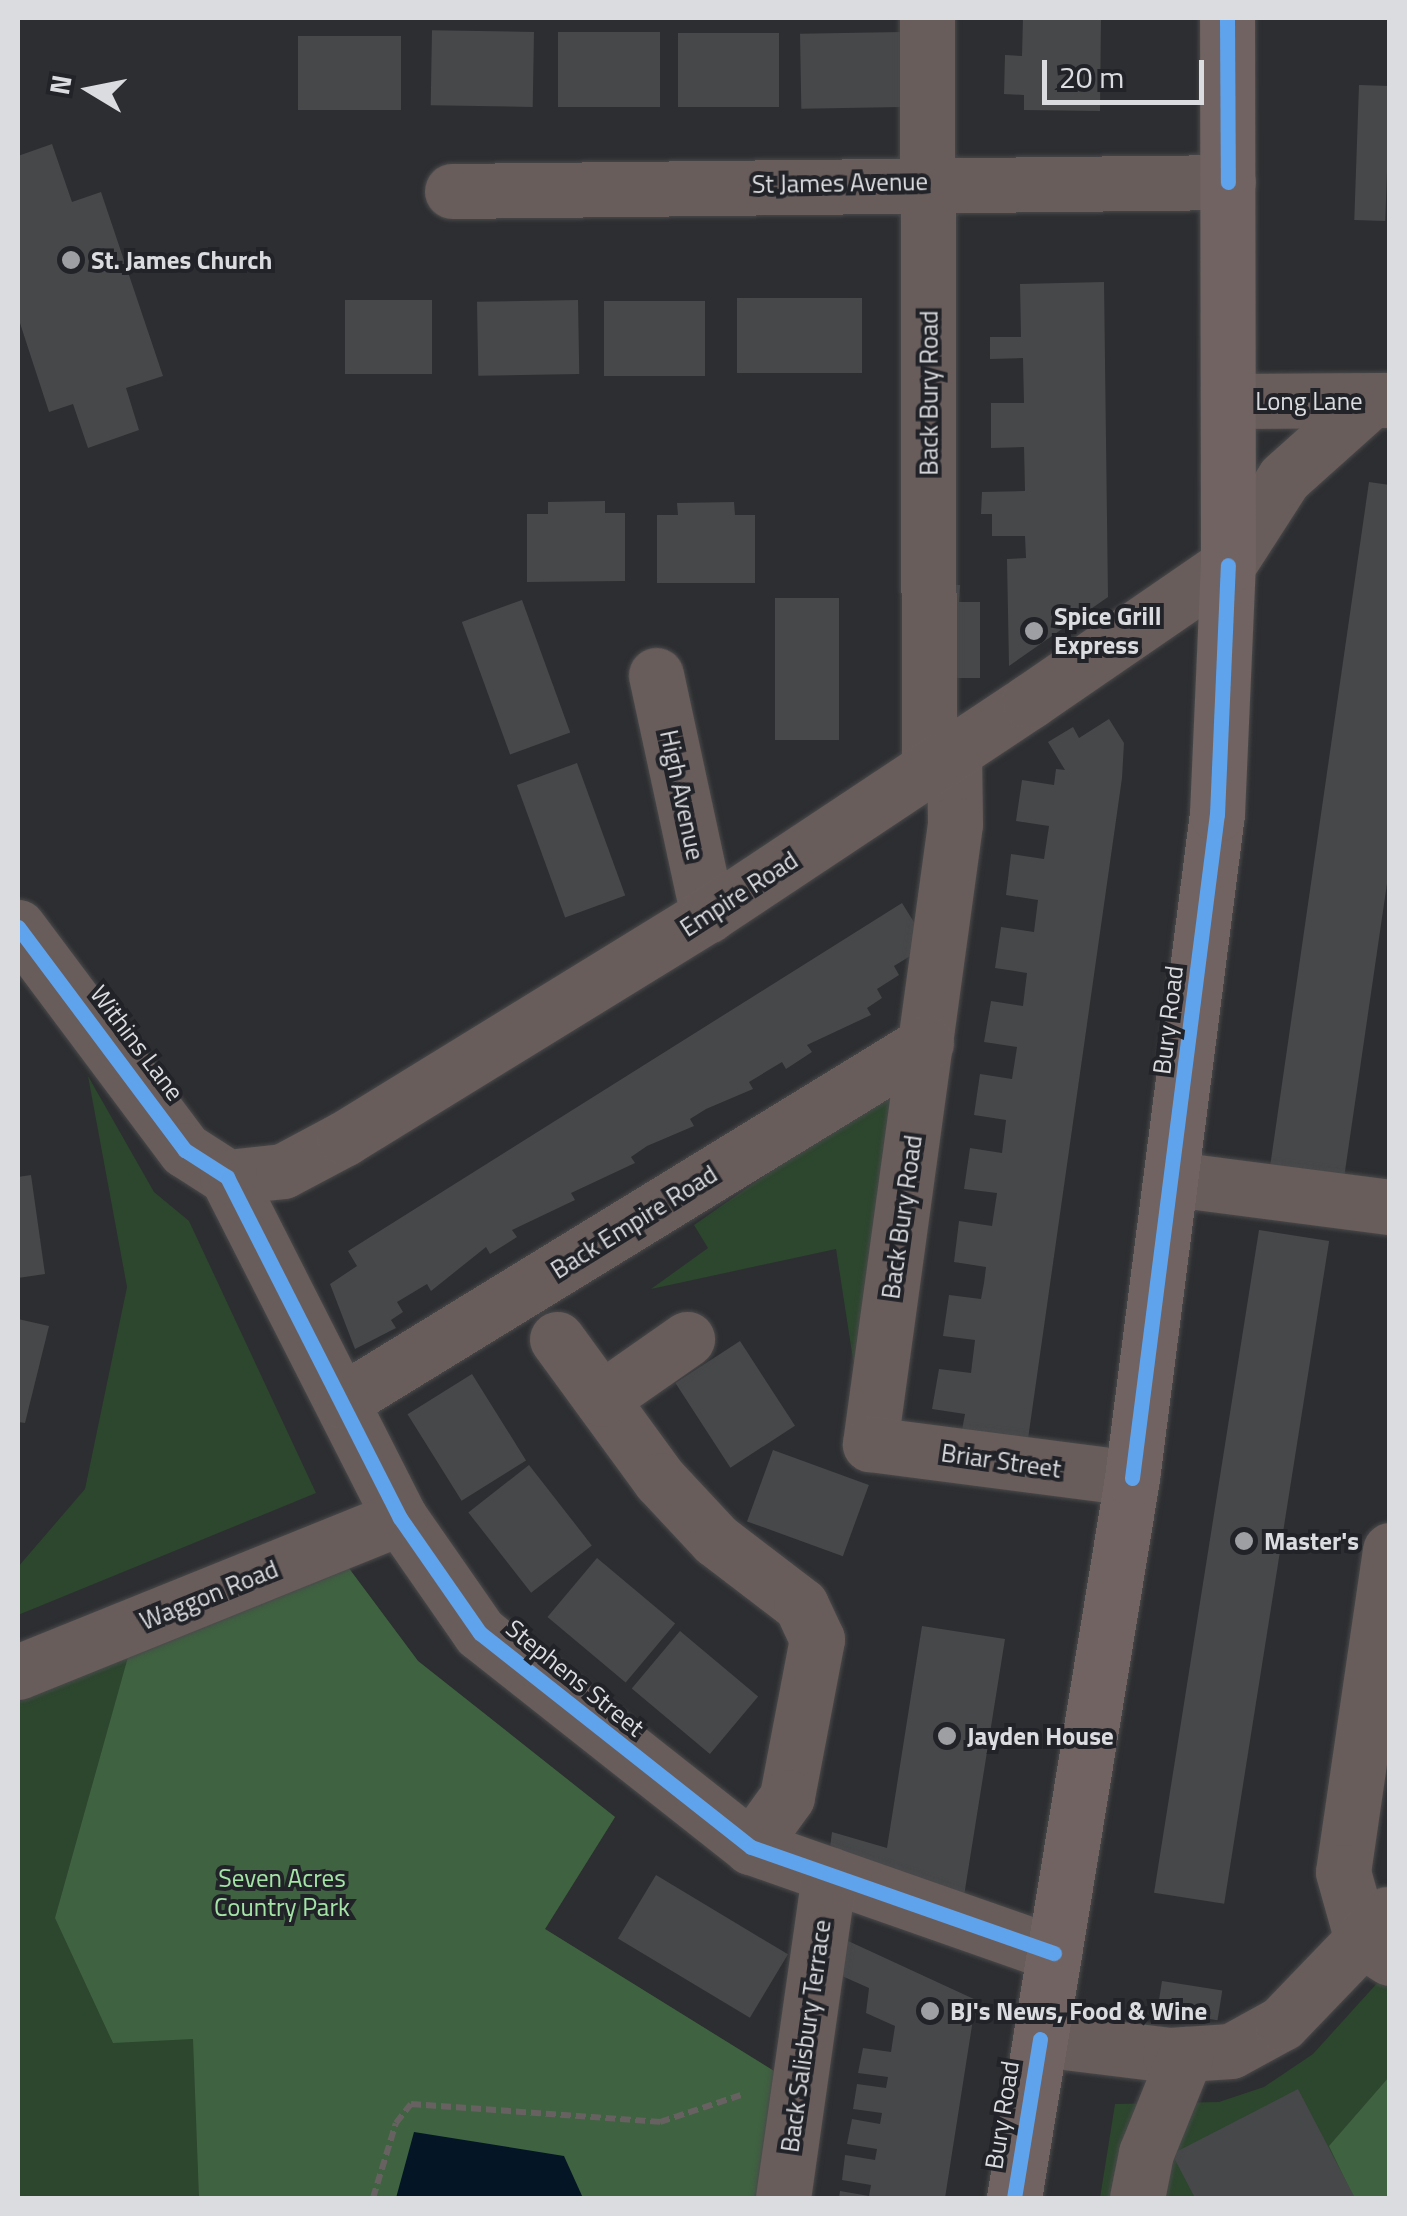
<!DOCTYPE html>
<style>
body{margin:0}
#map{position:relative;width:1407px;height:2216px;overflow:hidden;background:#2d2e31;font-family:"Titillium Web",sans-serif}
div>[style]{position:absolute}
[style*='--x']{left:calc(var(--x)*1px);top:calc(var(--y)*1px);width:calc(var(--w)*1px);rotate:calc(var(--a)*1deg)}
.green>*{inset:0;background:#2d462e}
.forest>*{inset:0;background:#3f6241}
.water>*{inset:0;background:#041626}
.building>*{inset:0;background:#47484a;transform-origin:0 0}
.path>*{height:6px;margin-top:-3px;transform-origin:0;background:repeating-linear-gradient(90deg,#686161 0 10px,transparent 0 15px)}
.roads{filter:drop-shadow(0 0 2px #4a4a4c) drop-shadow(0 0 2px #4a4a4c)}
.minor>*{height:55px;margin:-27.5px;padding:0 27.5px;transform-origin:27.5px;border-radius:27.5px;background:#695d5b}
.highway>*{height:55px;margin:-27.5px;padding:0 27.5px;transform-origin:27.5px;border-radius:27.5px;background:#706361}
.cycleway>*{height:15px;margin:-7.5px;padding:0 7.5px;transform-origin:7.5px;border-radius:7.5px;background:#60a3ed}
.dots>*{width:28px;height:28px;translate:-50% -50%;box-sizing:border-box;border:5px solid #212329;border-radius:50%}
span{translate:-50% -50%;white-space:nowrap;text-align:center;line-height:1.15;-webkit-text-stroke:8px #212329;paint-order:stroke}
.street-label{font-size:25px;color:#dbdce0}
.poi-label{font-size:25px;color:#dbdce0;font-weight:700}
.left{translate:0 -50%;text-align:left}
.park-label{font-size:25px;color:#a4e4a6}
.frame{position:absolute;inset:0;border:20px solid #dbdce0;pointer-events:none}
.north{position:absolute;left:40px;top:40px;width:100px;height:100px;-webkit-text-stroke:8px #212329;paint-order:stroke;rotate:280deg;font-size:28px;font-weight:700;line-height:40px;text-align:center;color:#dbdce0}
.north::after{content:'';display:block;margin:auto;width:35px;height:45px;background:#dbdce0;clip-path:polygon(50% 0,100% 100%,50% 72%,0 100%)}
.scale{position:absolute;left:1042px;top:60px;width:162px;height:45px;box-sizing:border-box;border:5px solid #dbdce0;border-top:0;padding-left:12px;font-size:30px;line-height:35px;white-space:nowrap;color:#dbdce0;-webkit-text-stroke:8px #212329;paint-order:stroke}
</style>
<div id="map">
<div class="green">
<i style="clip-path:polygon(909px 1075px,860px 1405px,836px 1249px,651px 1289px,708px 1248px,694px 1225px)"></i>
<i style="clip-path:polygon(88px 1076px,154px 1192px,189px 1221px,316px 1493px,18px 1615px,18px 1567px,85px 1489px,127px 1287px)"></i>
<i style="clip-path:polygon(348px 1567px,418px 1661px,615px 1817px,545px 1929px,774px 2071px,764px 2198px,18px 2198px,18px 1702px)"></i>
<i style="clip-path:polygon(1389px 1970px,1389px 2198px,1100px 2198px,1115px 2104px,1219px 2102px,1264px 2087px,1313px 2054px)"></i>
</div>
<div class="forest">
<i style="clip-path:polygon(348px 1567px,418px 1661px,615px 1817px,545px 1929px,774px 2071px,764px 2198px,199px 2198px,193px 2039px,113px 2043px,55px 1918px,128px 1657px)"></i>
<i style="clip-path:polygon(1389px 2077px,1389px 2198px,1354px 2198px,1329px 2146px)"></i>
</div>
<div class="water">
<i style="clip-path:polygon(414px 2132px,564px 2156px,583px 2198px,396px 2198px)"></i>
</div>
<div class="building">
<i style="clip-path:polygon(1023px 18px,1101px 18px,1100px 111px,1024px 110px,1024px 95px,1004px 94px,1005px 55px,1022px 56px)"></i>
<i style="left:534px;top:32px;width:75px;height:102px;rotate:91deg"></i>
<i style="left:660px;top:32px;width:75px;height:102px;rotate:90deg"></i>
<i style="left:901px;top:32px;width:75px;height:101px;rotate:89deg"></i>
<i style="left:779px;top:33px;width:74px;height:101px;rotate:90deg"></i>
<i style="left:298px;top:36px;width:103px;height:74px"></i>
<i style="left:1359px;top:85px;width:31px;height:135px;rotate:2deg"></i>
<i style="clip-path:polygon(52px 144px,72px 202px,101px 192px,163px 376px,126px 388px,139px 430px,88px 448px,73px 404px,49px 412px,18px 317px,18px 156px)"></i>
<i style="clip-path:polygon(1104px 282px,1108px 597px,1009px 666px,1007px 559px,1026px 558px,1025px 536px,992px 536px,992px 514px,981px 514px,982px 492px,1025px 491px,1024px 447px,991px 448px,991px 403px,1024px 403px,1023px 358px,990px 359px,990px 337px,1021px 337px,1020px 284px)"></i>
<i style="left:862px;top:298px;width:75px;height:125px;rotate:90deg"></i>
<i style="left:345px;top:300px;width:87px;height:74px"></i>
<i style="left:578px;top:300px;width:74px;height:101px;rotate:89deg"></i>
<i style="left:705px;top:301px;width:75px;height:101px;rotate:90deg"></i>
<i style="clip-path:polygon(1369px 482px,1390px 485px,1390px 863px,1344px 1178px,1270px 1167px)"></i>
<i style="clip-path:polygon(605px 501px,605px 513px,625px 513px,625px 581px,527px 582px,527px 514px,548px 514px,548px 502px)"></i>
<i style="clip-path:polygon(734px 502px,735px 515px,755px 515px,755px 583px,657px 583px,657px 515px,678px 515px,677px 503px)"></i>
<i style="clip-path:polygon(935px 585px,960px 585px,959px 602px,980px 602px,980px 678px,936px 678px)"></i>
<i style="left:775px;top:598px;width:64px;height:142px"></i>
<i style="left:522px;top:600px;width:141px;height:64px;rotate:70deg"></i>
<i style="clip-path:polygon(1109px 719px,1124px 743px,1122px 778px,1028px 1439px,962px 1430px,965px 1414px,932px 1409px,939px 1369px,971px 1373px,975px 1340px,943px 1336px,949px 1295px,981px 1299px,984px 1283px,986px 1267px,954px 1262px,959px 1221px,992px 1226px,997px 1193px,964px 1189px,970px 1148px,1002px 1153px,1006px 1120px,974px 1115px,980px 1074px,1012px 1079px,1017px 1047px,984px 1042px,991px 1001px,1023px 1006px,1025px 989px,1027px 973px,995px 968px,1001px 927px,1034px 932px,1038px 900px,1006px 895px,1011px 854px,1044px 859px,1049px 826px,1016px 821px,1022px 780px,1054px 785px,1056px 769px,1065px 770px,1048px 742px,1073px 727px,1079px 738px)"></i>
<i style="left:577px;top:763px;width:141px;height:64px;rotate:70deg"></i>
<i style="clip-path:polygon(902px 903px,922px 935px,920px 950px,894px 966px,899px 975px,877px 989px,882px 998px,867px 1008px,871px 1015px,807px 1045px,812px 1052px,786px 1069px,782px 1062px,749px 1082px,753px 1089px,706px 1109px,690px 1119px,694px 1126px,647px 1146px,631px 1157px,635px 1163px,571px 1193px,575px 1200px,512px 1230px,517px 1237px,490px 1254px,486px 1247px,431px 1291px,427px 1284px,397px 1302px,403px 1312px,391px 1320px,396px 1328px,355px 1349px,330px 1284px,357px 1266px,348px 1251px)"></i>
<i style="clip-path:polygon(31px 1175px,45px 1274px,18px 1278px,18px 1177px)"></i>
<i style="left:1259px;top:1230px;width:71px;height:671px;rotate:9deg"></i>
<i style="clip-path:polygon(18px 1319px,49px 1326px,25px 1423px,18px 1422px)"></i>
<i style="left:740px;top:1341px;width:101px;height:77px;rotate:57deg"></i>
<i style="left:472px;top:1374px;width:102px;height:76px;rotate:58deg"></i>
<i style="left:773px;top:1450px;width:102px;height:76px;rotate:20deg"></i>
<i style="left:529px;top:1465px;width:102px;height:77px;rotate:52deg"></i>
<i style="left:597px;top:1558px;width:102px;height:77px;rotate:40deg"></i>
<i style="clip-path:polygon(922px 1626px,1005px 1639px,964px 1896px,828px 1863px,832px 1832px,887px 1848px)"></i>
<i style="left:680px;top:1631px;width:102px;height:75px;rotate:40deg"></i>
<i style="left:656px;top:1875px;width:154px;height:74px;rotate:31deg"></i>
<i style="clip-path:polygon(846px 1940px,976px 2000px,945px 2198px,839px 2198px,840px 2191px,869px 2196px,871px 2185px,842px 2180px,845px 2155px,875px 2160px,877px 2149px,847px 2144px,852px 2119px,880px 2124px,882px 2113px,853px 2109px,857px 2084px,886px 2088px,888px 2077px,858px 2073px,863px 2048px,891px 2052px,895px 2026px,866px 2013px,869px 1988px,842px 1976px)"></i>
<i style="left:1162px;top:1981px;width:61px;height:30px;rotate:9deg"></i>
<i style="clip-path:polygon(1298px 2089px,1355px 2198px,1195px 2198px,1172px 2154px)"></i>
</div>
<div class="path">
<i style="--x:373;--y:2198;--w:78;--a:-73"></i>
<i style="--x:396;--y:2123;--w:24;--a:-52"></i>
<i style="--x:411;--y:2104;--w:250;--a:4.1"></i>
<i style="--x:660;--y:2122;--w:85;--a:-18.4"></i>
</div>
<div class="roads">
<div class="minor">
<i style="--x:927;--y:18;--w:750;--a:89.85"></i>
<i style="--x:452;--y:191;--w:776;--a:-0.66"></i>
<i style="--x:1228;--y:401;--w:159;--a:-0.4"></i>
<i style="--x:656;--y:675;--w:246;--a:77.8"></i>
<i style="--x:954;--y:752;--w:72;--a:89.2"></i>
<i style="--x:955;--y:824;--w:626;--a:97.81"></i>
<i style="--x:870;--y:1444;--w:264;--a:7.4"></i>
<i style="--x:18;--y:927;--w:279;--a:53.2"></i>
<i style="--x:185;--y:1150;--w:50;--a:32.7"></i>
<i style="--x:227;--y:1177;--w:382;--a:63.1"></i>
<i style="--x:400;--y:1518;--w:140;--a:55.2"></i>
<i style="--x:480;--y:1633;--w:345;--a:38.3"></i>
<i style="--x:751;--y:1847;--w:321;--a:19.3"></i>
<i style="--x:227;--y:1177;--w:56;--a:-6.1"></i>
<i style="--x:283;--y:1171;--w:70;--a:-28"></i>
<i style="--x:345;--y:1138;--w:426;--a:-31.6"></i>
<i style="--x:708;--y:915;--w:387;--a:-33.6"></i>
<i style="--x:1030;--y:701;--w:240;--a:-34.5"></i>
<i style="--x:1228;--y:565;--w:103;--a:-57.2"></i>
<i style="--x:1284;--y:478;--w:115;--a:-41.8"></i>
<i style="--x:1174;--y:1179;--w:218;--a:7.4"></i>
<i style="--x:557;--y:1339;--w:175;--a:53.9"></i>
<i style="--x:660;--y:1480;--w:82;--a:47"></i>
<i style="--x:716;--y:1540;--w:107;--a:37.4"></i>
<i style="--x:801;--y:1605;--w:38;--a:65"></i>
<i style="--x:817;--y:1639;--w:161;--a:100.8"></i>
<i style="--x:787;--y:1797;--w:62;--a:125.8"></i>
<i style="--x:601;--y:1399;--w:105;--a:-34.9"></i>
<i style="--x:342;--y:1401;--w:685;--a:-31.51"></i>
<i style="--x:1390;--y:1550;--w:325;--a:98.3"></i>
<i style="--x:1343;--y:1872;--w:71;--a:74.4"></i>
<i style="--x:1362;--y:1940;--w:33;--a:33"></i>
<i style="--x:18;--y:1672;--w:412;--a:-22"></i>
<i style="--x:1040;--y:2039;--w:131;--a:7"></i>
<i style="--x:1170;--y:2055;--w:61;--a:-3.8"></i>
<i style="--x:1231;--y:2051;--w:58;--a:-28.8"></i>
<i style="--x:1282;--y:2023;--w:151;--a:-46.1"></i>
<i style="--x:783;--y:2198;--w:327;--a:-81.9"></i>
<i style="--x:1137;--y:2198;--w:46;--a:-78.7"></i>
<i style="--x:1146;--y:2153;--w:107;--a:-68"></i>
</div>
<div class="highway">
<i style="--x:1014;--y:2198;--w:730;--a:-80.69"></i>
<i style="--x:1132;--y:1478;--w:669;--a:-82.71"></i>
<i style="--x:1217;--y:814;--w:249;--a:-87.5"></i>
<i style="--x:1228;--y:565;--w:547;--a:-90.1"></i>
</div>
</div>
<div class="cycleway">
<i style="--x:1227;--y:18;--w:164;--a:89.7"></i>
<i style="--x:18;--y:927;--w:279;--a:53.2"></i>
<i style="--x:185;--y:1150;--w:50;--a:32.7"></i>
<i style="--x:227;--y:1177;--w:382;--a:63.1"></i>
<i style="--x:400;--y:1518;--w:140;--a:55.2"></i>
<i style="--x:480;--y:1633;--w:345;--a:38.3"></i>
<i style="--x:751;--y:1847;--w:321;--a:19.3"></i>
<i style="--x:1132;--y:1478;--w:669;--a:-82.71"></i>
<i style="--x:1217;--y:814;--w:249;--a:-87.5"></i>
<i style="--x:1014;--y:2198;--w:161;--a:-80.7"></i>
</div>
<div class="dots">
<i style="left:71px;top:260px;background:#9e9fa3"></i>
<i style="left:1034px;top:631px;background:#9e9fa3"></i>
<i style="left:1244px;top:1541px;background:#9e9fa3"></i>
<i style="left:947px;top:1736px;background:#9e9fa3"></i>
<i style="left:930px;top:2011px;background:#9e9fa3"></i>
</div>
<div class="street-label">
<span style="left:840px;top:183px;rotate:-1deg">St James Avenue</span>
<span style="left:929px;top:393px;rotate:-90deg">Back Bury Road</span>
<span style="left:1309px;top:401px">Long Lane</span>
<span style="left:682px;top:795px;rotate:78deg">High Avenue</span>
<span style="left:739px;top:894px;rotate:-33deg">Empire Road</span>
<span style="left:1168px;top:1020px;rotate:-83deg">Bury Road</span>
<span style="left:137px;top:1043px;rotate:53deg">Withins Lane</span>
<span style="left:902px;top:1217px;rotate:-82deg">Back Bury Road</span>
<span style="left:634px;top:1222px;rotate:-32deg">Back Empire Road</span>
<span style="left:1001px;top:1461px;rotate:8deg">Briar Street</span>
<span style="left:209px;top:1595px;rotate:-22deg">Waggon Road</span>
<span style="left:575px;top:1678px;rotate:39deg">Stephens Street</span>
<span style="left:806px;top:2036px;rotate:-82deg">Back Salisbury Terrace</span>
<span style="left:1002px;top:2115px;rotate:-81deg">Bury Road</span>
</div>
<div class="poi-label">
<span class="left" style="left:91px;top:260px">St. James Church</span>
<span class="left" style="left:1054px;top:631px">Spice Grill<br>Express</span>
<span class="left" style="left:1264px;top:1541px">Master's</span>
<span class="left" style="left:967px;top:1736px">Jayden House</span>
<span class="left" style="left:950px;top:2011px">BJ's News, Food &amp; Wine</span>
</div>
<div class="park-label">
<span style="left:282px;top:1893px">Seven Acres<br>Country Park</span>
</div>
<div class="frame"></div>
<div class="north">N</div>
<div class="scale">20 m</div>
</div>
